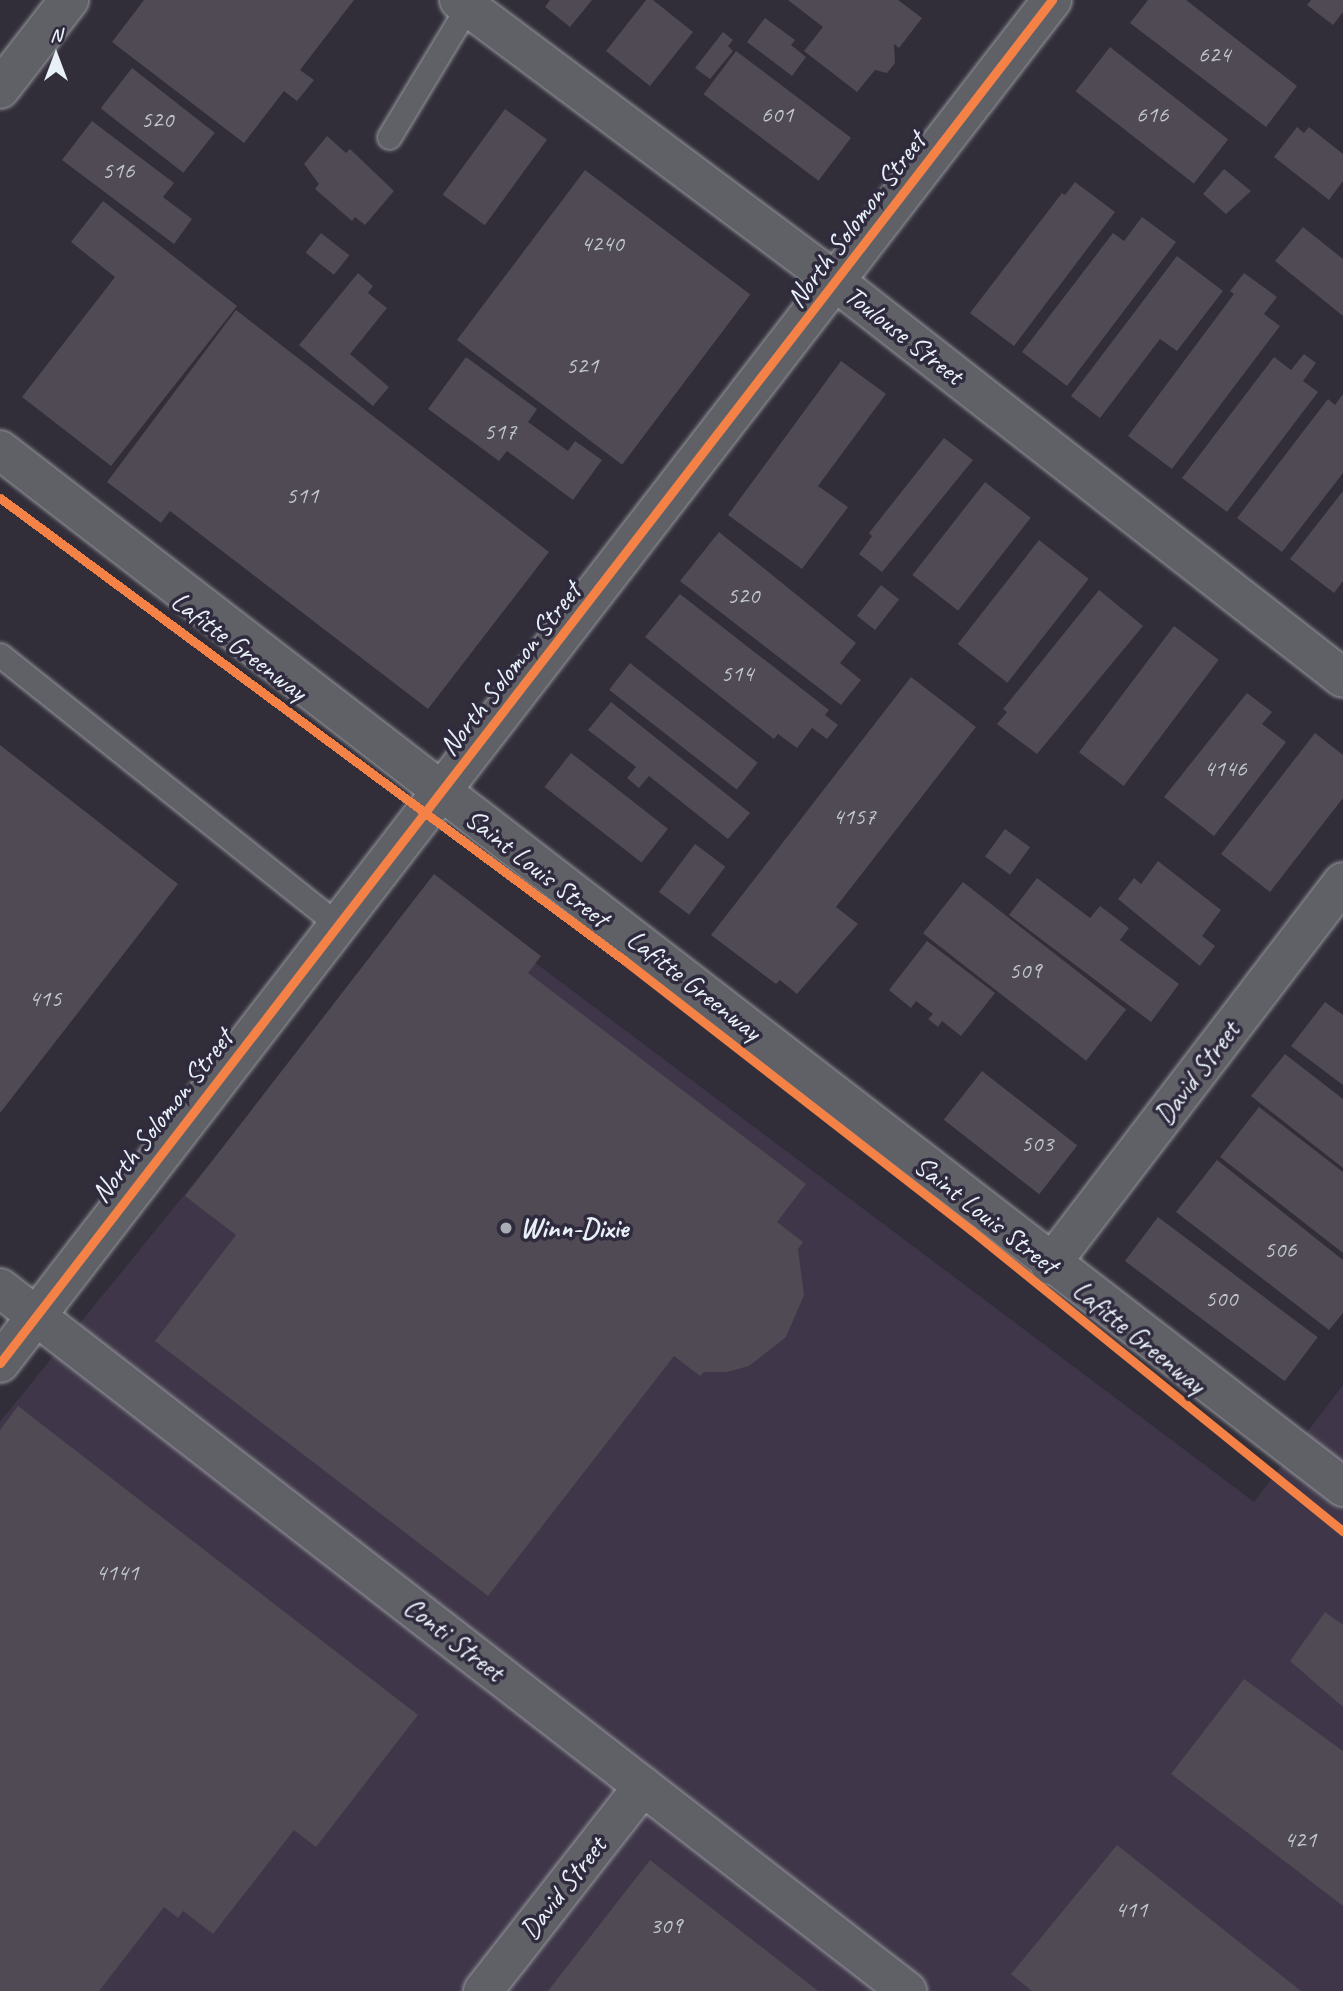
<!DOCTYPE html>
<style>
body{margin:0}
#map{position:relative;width:1343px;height:1991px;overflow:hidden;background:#312e39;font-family:Caveat,sans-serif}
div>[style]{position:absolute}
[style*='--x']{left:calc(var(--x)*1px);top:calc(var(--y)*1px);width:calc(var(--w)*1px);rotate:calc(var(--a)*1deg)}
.built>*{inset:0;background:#3f3749}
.building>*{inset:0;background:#4f4a53;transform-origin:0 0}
.roads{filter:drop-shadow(0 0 2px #98999f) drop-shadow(0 0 2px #98999f)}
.lane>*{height:23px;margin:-11.5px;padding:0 11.5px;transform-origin:11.5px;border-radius:11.5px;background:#606067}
.street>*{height:38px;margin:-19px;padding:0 19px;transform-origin:19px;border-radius:19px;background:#606067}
.cycleway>*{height:9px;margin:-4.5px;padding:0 4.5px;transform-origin:4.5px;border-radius:4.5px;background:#f48246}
.dots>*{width:19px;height:19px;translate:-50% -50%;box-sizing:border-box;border:4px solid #2f2a3d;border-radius:50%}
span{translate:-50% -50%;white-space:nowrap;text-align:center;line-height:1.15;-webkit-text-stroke:7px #2f2a3d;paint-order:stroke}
.number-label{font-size:24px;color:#c2c7cf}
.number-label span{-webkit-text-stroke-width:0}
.street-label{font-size:28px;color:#e8f1f8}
.poi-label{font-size:28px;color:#e8f1f8;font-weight:700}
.left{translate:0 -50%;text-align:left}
.north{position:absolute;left:21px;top:21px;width:70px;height:70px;-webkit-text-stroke:5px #2f2a3d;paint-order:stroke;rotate:0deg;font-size:19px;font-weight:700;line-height:28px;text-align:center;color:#e8f1f8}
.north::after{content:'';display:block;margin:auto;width:24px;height:32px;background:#e8f1f8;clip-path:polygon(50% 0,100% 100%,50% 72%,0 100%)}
</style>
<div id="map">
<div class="built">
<i style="clip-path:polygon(434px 887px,1254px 1502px,1343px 1385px,1343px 1991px,0 1991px,0 1422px)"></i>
</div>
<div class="building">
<i style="clip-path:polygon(144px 0,354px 0,300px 70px,314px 80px,297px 101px,284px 91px,244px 143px,112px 42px)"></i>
<i style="clip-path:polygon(550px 0,592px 0,570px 27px,545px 7px)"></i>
<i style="clip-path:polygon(646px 0,653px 0,693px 32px,650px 86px,606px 51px)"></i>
<i style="clip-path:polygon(788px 0,898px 0,922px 18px,899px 48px,894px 44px,895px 63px,887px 73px,875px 70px,857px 92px,804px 51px,823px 27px)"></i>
<i style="clip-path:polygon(1148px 0,1186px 0,1297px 86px,1266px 127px,1130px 23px)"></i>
<i style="clip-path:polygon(1311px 0,1343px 0,1343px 12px,1333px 25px,1307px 5px)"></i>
<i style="clip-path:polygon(765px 18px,795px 40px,791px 45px,806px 57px,792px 76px,747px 42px)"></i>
<i style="clip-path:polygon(723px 32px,733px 40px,728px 46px,733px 51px,710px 79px,695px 68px)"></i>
<i style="left:1110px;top:47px;width:150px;height:56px;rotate:38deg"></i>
<i style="left:736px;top:51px;width:144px;height:54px;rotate:37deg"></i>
<i style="left:132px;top:68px;width:105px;height:51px;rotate:38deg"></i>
<i style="left:505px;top:109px;width:52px;height:106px;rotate:36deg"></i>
<i style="clip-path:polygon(92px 121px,174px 183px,163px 197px,192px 219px,174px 244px,62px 160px)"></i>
<i style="clip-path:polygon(1297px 127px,1304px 133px,1309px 127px,1343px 154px,1343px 181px,1329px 200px,1274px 157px)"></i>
<i style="clip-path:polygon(327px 136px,346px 153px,350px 149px,394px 191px,365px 225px,355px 217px,352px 221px,315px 189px,319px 184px,304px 164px)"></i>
<i style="clip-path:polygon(1224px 169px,1251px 191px,1226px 214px,1203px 194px)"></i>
<i style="left:585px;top:170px;width:207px;height:213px;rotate:37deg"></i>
<i style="clip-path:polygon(1075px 182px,1115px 212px,1014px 346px,970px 313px,1062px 193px,1065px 195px)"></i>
<i style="clip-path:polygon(103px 201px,237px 306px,111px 466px,22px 397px,115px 277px,71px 242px)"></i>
<i style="clip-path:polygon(1142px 217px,1176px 242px,1067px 386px,1022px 352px,1113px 233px,1124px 241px)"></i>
<i style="clip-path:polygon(1303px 227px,1343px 259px,1343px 316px,1275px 261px)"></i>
<i style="left:321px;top:233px;width:36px;height:25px;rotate:38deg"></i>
<i style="clip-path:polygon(1177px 256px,1223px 291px,1177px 351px,1160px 339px,1100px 418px,1071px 396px)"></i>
<i style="clip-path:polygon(358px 273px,373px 286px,368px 293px,387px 308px,350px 354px,389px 387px,373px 406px,299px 345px)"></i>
<i style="clip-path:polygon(1244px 273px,1277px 297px,1264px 314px,1280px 326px,1172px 469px,1128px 436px,1234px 294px,1230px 291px)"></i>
<i style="clip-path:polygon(236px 310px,549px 552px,428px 709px,170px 511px,161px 523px,107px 482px)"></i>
<i style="clip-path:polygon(1304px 354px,1316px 363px,1303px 381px,1318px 392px,1227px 512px,1182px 478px,1274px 357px,1291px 370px)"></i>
<i style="clip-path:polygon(466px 357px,537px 409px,528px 422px,568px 451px,575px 441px,602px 460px,573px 500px,507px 451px,499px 461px,428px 409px)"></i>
<i style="clip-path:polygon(841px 361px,886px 394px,818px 486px,848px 507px,802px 569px,728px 515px)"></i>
<i style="clip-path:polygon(1343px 394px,1343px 473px,1282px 552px,1237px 518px,1328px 399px,1335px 405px)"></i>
<i style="clip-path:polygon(944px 438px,973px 460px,882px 572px,859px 554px,872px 536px,869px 533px)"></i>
<i style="left:985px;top:482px;width:58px;height:118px;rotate:38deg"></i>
<i style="clip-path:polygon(1343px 491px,1343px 581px,1334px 593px,1290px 559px)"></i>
<i style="clip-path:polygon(719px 532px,856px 643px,840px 663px,861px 680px,841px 705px,680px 581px)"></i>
<i style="left:1039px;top:540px;width:63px;height:132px;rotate:38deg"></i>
<i style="left:881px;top:585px;width:23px;height:39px;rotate:38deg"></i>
<i style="clip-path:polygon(1099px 590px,1143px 626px,1037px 754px,997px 724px,1007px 712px,1003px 709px)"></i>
<i style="clip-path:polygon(680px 594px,829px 710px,825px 715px,838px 725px,827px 739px,812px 728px,797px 748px,778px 734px,774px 739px,645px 637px)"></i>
<i style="left:1174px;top:626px;width:56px;height:158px;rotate:37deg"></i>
<i style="left:630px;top:663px;width:162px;height:34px;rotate:38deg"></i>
<i style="clip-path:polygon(911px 677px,976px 727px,836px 907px,858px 924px,797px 994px,780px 980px,776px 984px,711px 935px)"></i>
<i style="clip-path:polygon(1247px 693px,1272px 712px,1262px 724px,1286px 742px,1214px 836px,1164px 797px)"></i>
<i style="clip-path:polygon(611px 702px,750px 813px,728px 839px,649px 776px,639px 788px,627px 778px,636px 767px,588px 730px)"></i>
<i style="clip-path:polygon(1315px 733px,1343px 755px,1343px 798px,1270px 892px,1221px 854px)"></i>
<i style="clip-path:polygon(0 745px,178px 884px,0 1113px)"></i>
<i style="left:571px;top:753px;width:123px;height:43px;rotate:38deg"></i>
<i style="left:1005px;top:829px;width:31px;height:34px;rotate:36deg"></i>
<i style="left:695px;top:844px;width:38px;height:60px;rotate:37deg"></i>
<i style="clip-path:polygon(1158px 861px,1221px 910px,1202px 936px,1215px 946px,1200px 966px,1118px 899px,1134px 878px,1141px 884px)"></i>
<i style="clip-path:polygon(434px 874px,541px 956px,528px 973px,806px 1184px,777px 1222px,803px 1242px,798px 1249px,804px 1295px,786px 1337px,749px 1366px,727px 1372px,704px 1372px,700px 1376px,674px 1356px,488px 1596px,155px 1341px,236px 1235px,185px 1196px)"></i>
<i style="clip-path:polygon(1037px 878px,1090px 918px,1100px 906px,1129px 928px,1120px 940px,1179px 984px,1151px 1022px,1009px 915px)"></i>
<i style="left:963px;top:882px;width:207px;height:65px;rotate:38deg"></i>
<i style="clip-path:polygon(927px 941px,995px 993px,961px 1036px,942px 1021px,938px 1027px,928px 1019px,933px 1014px,916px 1001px,911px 1008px,889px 990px)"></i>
<i style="clip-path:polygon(1325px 1002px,1343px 1015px,1343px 1085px,1291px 1046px)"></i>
<i style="clip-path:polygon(1285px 1054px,1343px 1099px,1343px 1168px,1251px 1096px)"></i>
<i style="left:982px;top:1071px;width:121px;height:62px;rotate:38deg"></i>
<i style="clip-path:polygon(1259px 1107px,1343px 1172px,1343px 1253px,1220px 1157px)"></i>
<i style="clip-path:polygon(1217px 1160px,1343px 1260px,1343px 1313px,1329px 1330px,1176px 1212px)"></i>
<i style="left:1158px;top:1217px;width:200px;height:55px;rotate:37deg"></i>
<i style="clip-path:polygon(18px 1406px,418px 1715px,316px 1847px,294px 1830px,213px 1934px,183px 1911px,178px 1918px,164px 1907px,99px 1991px,0 1991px,0 1430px)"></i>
<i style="clip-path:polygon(1325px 1612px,1343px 1625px,1343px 1707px,1290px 1661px)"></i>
<i style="clip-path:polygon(1244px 1679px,1343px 1751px,1343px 1906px,1171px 1774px)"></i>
<i style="clip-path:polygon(1117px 1845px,1301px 1991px,1032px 1991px,1011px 1974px)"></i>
<i style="clip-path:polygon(650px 1860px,818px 1991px,548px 1991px)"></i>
</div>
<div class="roads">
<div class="lane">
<i style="--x:389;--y:137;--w:153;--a:-58.9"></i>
<i style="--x:0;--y:655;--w:434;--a:38.6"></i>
</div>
<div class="street">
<i style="--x:459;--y:0;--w:471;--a:36.8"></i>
<i style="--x:836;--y:282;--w:643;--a:37.99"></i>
<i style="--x:0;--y:89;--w:113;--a:-52.2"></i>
<i style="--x:0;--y:450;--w:1697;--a:37.67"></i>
<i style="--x:1050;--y:1265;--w:482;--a:-52.6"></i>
<i style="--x:0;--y:1288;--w:1148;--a:37.78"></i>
<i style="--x:0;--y:1363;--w:1722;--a:-52.34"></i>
<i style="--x:483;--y:1991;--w:260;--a:-52"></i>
</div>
</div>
<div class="cycleway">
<i style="--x:0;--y:498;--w:776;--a:36.52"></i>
<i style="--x:624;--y:960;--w:440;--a:37.9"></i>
<i style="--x:971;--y:1230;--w:479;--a:39"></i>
<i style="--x:0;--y:1363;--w:1722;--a:-52.34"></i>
</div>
<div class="dots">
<i style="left:506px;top:1228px;background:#a8adb5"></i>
</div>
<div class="number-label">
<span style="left:1214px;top:55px">624</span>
<span style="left:777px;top:115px">601</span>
<span style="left:1152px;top:115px">616</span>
<span style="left:157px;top:120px">520</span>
<span style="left:118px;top:171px">516</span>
<span style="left:602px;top:244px">4240</span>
<span style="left:582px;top:366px">521</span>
<span style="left:500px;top:432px">517</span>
<span style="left:302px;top:496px">511</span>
<span style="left:743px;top:596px">520</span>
<span style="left:737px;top:674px">514</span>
<span style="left:1225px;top:769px">4146</span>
<span style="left:854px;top:817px">4157</span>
<span style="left:1025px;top:971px">509</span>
<span style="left:45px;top:999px">415</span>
<span style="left:1037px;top:1144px">503</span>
<span style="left:1280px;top:1250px">506</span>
<span style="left:1221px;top:1299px">500</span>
<span style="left:117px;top:1573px">4141</span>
<span style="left:1300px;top:1840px">421</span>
<span style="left:1131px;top:1910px">411</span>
<span style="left:666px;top:1926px">309</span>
</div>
<div class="street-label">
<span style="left:856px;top:220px;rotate:-53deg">North Solomon Street</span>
<span style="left:904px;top:335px;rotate:38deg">Toulouse Street</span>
<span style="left:239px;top:646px;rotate:37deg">Lafitte Greenway</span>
<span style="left:510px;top:669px;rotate:-52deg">North Solomon Street</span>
<span style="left:537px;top:868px;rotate:38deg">Saint Louis Street</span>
<span style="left:694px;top:985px;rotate:38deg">Lafitte Greenway</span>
<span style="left:1197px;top:1073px;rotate:-53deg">David Street</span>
<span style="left:162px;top:1116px;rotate:-52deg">North Solomon Street</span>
<span style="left:986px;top:1215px;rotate:38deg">Saint Louis Street</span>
<span style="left:1139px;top:1337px;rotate:39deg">Lafitte Greenway</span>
<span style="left:454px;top:1639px;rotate:38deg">Conti Street</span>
<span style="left:563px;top:1888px;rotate:-52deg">David Street</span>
</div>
<div class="poi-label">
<span class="left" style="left:520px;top:1228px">Winn-Dixie</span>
</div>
<div class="north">N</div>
</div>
